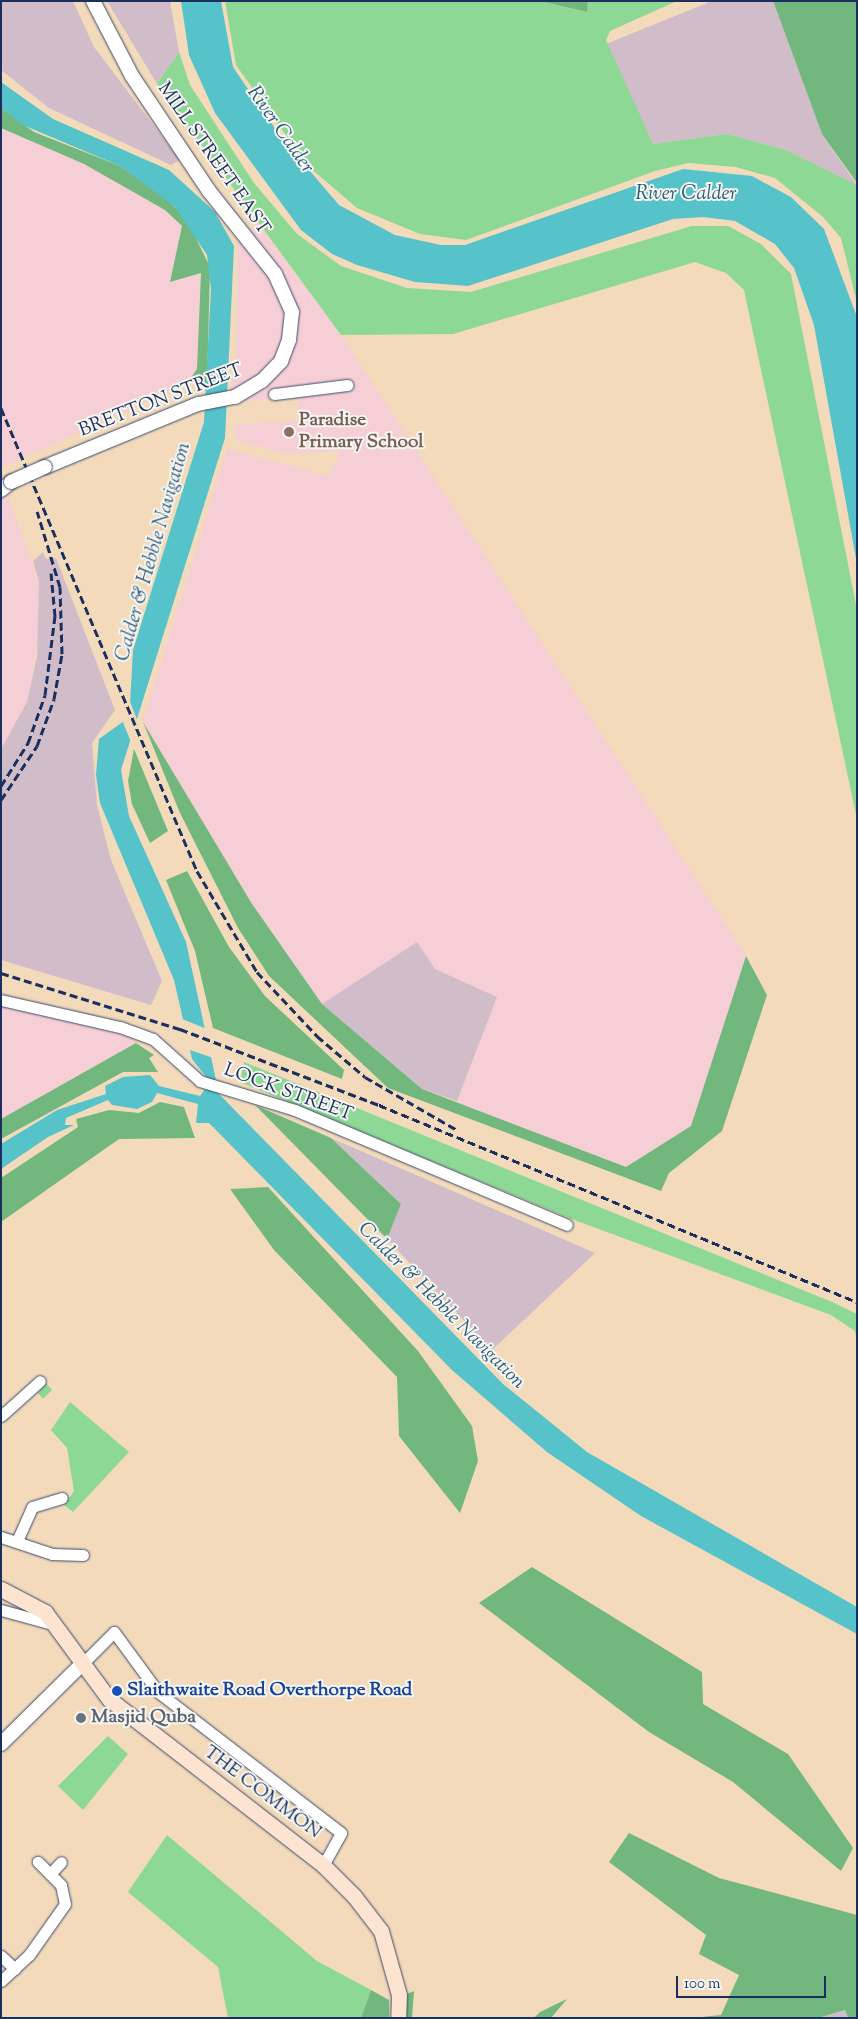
<!DOCTYPE html>
<style>
body{margin:0}
#map{position:relative;width:858px;height:2019px;overflow:hidden;background:#f2dabb;font-family:"Sorts Mill Goudy",serif}
div>[style]{position:absolute}
[style*='--x']{left:calc(var(--x)*1px);top:calc(var(--y)*1px);width:calc(var(--w)*1px);rotate:calc(var(--a)*1deg)}
.built>*{inset:0;background:#f6cfd6}
.industrial>*{inset:0;background:#d1bdc9}
.green>*{inset:0;background:#8dd895}
.forest>*{inset:0;background:#72b87e}
.water>*{inset:0;background:#55c3c9}
.pier>*{inset:0;background:#f2dabb}
.roads{filter:drop-shadow(0 0 1px #3b496c) drop-shadow(0 0 1px #3b496c)}
.minor>*{height:11px;margin:-5.5px;padding:0 5.5px;transform-origin:5.5px;border-radius:5.5px;background:#fff}
.tertiary>*{height:14px;margin:-7px;padding:0 7px;transform-origin:7px;border-radius:7px;background:#fff}
.secondary>*{height:15px;margin:-7.5px;padding:0 7.5px;transform-origin:7.5px;border-radius:7.5px;background:#fde4d1}
.rail>*{height:3px;margin-top:-1.5px;transform-origin:0;background:repeating-linear-gradient(90deg,#1b2f5e 0 8px,transparent 0 12px)}
.bridges{filter:drop-shadow(0 0 1px #3b496c) drop-shadow(0 0 1px #3b496c)}
.tertiary-bridge>*{height:14px;margin:-7px;padding:0 7px;transform-origin:7px;border-radius:7px;background:#fff}
.dots>*{width:14px;height:14px;translate:-50% -50%;box-sizing:border-box;border:2px solid #f6f6f2;border-radius:50%}
span{translate:-50% -50%;white-space:nowrap;text-align:center;line-height:1.15;-webkit-text-stroke:4px #f6f6f2;paint-order:stroke}
.street-label{font-size:19px;color:#1b2f5e}
.education-label{font-size:19px;color:#785e54;font-weight:700}
.left{translate:0 -50%;text-align:left}
.transit-label{font-size:19px;color:#164399;font-weight:700}
.worship-label{font-size:19px;color:#5b616d;font-weight:700}
.water-label{font-size:20px;color:#2c5b7e;font-style:italic}
.frame{position:absolute;inset:0;border:2px solid #1b2f5e;pointer-events:none}
.scale{position:absolute;left:676px;top:1976px;width:150px;height:22px;box-sizing:border-box;border:2px solid #1b2f5e;border-top:0;padding-left:6px;font-size:15px;line-height:18px;white-space:nowrap;color:#1b2f5e;-webkit-text-stroke:4px #f6f6f2;paint-order:stroke}
</style>
<div id="map">
<div class="built">
<i style="clip-path:polygon(1px 128px,84px 164px,165px 210px,182px 227px,201px 273px,197px 369px,186px 383px,1px 468px)"></i>
<i style="clip-path:polygon(258px 223px,341px 335px,746px 956px,691px 1126px,626px 1167px,457px 1103px,497px 997px,435px 969px,417px 943px,322px 1004px,252px 904px,143px 722px,227px 449px,330px 476px,340px 451px,287px 454px,236px 440px,235px 425px,300px 420px,297px 397px,230px 402px,236px 355px,238px 241px)"></i>
<i style="clip-path:polygon(1px 479px,39px 582px,40px 628px,27px 702px,1px 749px)"></i>
<i style="clip-path:polygon(1px 1004px,128px 1035px,136px 1043px,1px 1119px)"></i>
</div>
<div class="industrial">
<i style="clip-path:polygon(1px 1px,73px 1px,94px 47px,180px 160px,171px 165px,49px 108px,1px 70px)"></i>
<i style="clip-path:polygon(107px 1px,170px 1px,179px 52px,157px 84px)"></i>
<i style="clip-path:polygon(712px 1px,773px 1px,822px 134px,857px 185px,786px 150px,727px 134px,653px 144px,606px 44px)"></i>
<i style="clip-path:polygon(43px 552px,46px 559px,56px 558px,115px 710px,92px 743px,97px 805px,111px 860px,162px 981px,151px 1005px,1px 960px,1px 749px,27px 702px,37px 656px,39px 582px,33px 561px)"></i>
<i style="clip-path:polygon(417px 942px,435px 969px,497px 997px,457px 1101px,422px 1089px,322px 1004px)"></i>
<i style="clip-path:polygon(331px 1138px,595px 1253px,492px 1350px,387px 1239px,401px 1204px)"></i>
<i style="clip-path:polygon(845px 2010px,848px 2018px,818px 2018px)"></i>
</div>
<div class="green">
<i style="clip-path:polygon(225px 1px,539px 1px,586px 12px,588px 1px,677px 1px,610px 31px,606px 40px,653px 144px,727px 134px,786px 150px,857px 185px,857px 303px,841px 238px,823px 217px,775px 178px,736px 167px,688px 163px,655px 171px,466px 240px,420px 234px,357px 208px,308px 166px,236px 65px)"></i>
<i style="clip-path:polygon(179px 52px,190px 85px,254px 183px,297px 234px,341px 266px,407px 288px,471px 292px,692px 226px,728px 226px,761px 244px,791px 274px,857px 610px,857px 819px,744px 290px,726px 273px,695px 262px,453px 334px,341px 335px,157px 84px)"></i>
<i style="clip-path:polygon(244px 1062px,832px 1302px,857px 1314px,857px 1342px,855px 1331px,831px 1315px,569px 1218px,240px 1082px)"></i>
<i style="clip-path:polygon(45px 1382px,52px 1390px,43px 1399px,38px 1393px)"></i>
<i style="clip-path:polygon(70px 1402px,129px 1452px,73px 1512px,64px 1505px,74px 1491px,67px 1448px,51px 1430px)"></i>
<i style="clip-path:polygon(108px 1736px,128px 1754px,83px 1810px,58px 1786px)"></i>
<i style="clip-path:polygon(167px 1835px,317px 1961px,371px 1990px,361px 2018px,228px 2018px,218px 1967px,128px 1892px)"></i>
</div>
<div class="forest">
<i style="clip-path:polygon(539px 1px,588px 1px,587px 12px)"></i>
<i style="clip-path:polygon(773px 1px,857px 1px,857px 183px,822px 134px)"></i>
<i style="clip-path:polygon(1px 108px,34px 132px,120px 166px,166px 198px,187px 220px,210px 267px,207px 386px,192px 376px,197px 369px,201px 273px,170px 282px,182px 226px,165px 210px,84px 164px,1px 128px)"></i>
<i style="clip-path:polygon(143px 722px,252px 904px,322px 1004px,422px 1089px,626px 1167px,691px 1126px,746px 956px,767px 995px,722px 1131px,669px 1173px,661px 1191px,388px 1088px,269px 976px,238px 928px,180px 813px)"></i>
<i style="clip-path:polygon(134px 749px,168px 831px,150px 843px,132px 804px,128px 781px)"></i>
<i style="clip-path:polygon(187px 871px,229px 947px,265px 996px,344px 1070px,342px 1079px,213px 1028px,195px 951px,166px 880px)"></i>
<i style="clip-path:polygon(136px 1043px,154px 1055px,149px 1058px,158px 1072px,123px 1072px,1px 1139px,1px 1119px)"></i>
<i style="clip-path:polygon(160px 1102px,184px 1107px,195px 1138px,119px 1139px,1px 1222px,1px 1178px,78px 1127px,76px 1119px,109px 1110px,139px 1113px)"></i>
<i style="clip-path:polygon(255px 1105px,331px 1138px,401px 1204px,387px 1239px)"></i>
<i style="clip-path:polygon(268px 1187px,418px 1351px,472px 1426px,478px 1461px,460px 1513px,399px 1436px,397px 1377px,274px 1250px,230px 1189px)"></i>
<i style="clip-path:polygon(532px 1567px,702px 1672px,703px 1704px,788px 1754px,853px 1848px,841px 1871px,733px 1782px,649px 1732px,479px 1603px)"></i>
<i style="clip-path:polygon(629px 1833px,719px 1878px,857px 1915px,857px 2018px,848px 2018px,845px 2010px,818px 2018px,692px 2018px,721px 2015px,739px 1975px,699px 1954px,706px 1935px,609px 1862px)"></i>
<i style="clip-path:polygon(371px 1990px,389px 2000px,389px 2018px,361px 2018px)"></i>
<i style="clip-path:polygon(414px 1991px,412px 2018px,403px 2018px,404px 1995px)"></i>
<i style="clip-path:polygon(567px 1999px,551px 2018px,534px 2018px,540px 2012px)"></i>
</div>
<div class="water">
<i style="clip-path:polygon(181px 1px,221px 1px,233px 67px,280px 136px,339px 205px,395px 235px,441px 245px,465px 245px,683px 169px,752px 176px,791px 197px,824px 229px,857px 317px,857px 564px,814px 325px,794px 268px,775px 244px,735px 221px,703px 217px,673px 219px,468px 286px,415px 282px,357px 265px,332px 254px,301px 230px,215px 113px,189px 55px)"></i>
<i style="clip-path:polygon(1px 82px,53px 119px,169px 170px,215px 212px,234px 246px,225px 438px,121px 770px,129px 816px,186px 942px,219px 1094px,503px 1384px,587px 1452px,857px 1607px,857px 1634px,641px 1516px,547px 1452px,453px 1371px,209px 1123px,196px 1123px,198px 1104px,157px 1093px,152px 1102px,137px 1109px,112px 1105px,108px 1100px,66px 1118px,65px 1125px,74px 1125px,48px 1137px,1px 1169px,1px 1144px,57px 1110px,106px 1094px,105px 1086px,123px 1077px,150px 1075px,159px 1086px,200px 1096px,205px 1089px,207px 1078px,192px 1059px,174px 980px,100px 803px,96px 775px,99px 739px,124px 721px,130px 704px,133px 650px,204px 422px,211px 289px,207px 255px,175px 207px,120px 166px,23px 125px,1px 108px)"></i>
</div>
<div class="pier">
<i style="clip-path:polygon(129px 699px,138px 722px,131px 742px,122px 720px)"></i>
<i style="clip-path:polygon(182px 1019px,207px 1029px,216px 1059px,187px 1049px)"></i>
</div>
<div class="roads">
<div class="minor">
<i style="--x:274;--y:394;--w:74;--a:-7"></i>
<i style="--x:1;--y:1000;--w:122;--a:12.8"></i>
<i style="--x:120;--y:1027;--w:35;--a:20"></i>
<i style="--x:153;--y:1039;--w:63;--a:41.8"></i>
<i style="--x:200;--y:1081;--w:99;--a:17"></i>
<i style="--x:295;--y:1110;--w:295;--a:22.9"></i>
<i style="--x:1;--y:1416;--w:52;--a:-41.9"></i>
<i style="--x:1;--y:1537;--w:54;--a:18.4"></i>
<i style="--x:52;--y:1554;--w:31;--a:2"></i>
<i style="--x:17;--y:1541;--w:37;--a:-66"></i>
<i style="--x:32;--y:1507;--w:31;--a:-17"></i>
<i style="--x:1;--y:1610;--w:57;--a:15.3"></i>
<i style="--x:80;--y:1666;--w:48;--a:-45"></i>
<i style="--x:114;--y:1632;--w:74;--a:53.7"></i>
<i style="--x:158;--y:1692;--w:231;--a:37.6"></i>
<i style="--x:341;--y:1833;--w:37;--a:119"></i>
<i style="--x:50;--y:1874;--w:16;--a:-47"></i>
<i style="--x:1;--y:1956;--w:19;--a:43"></i>
<i style="--x:1;--y:1981;--w:38;--a:-43"></i>
<i style="--x:29;--y:1955;--w:62;--a:-54.8"></i>
<i style="--x:65;--y:1904;--w:19;--a:-102"></i>
<i style="--x:61;--y:1885;--w:33;--a:-135"></i>
</div>
<div class="tertiary">
<i style="--x:45;--y:467;--w:165;--a:-22.4"></i>
<i style="--x:198;--y:404;--w:38;--a:-11"></i>
<i style="--x:235;--y:397;--w:31;--a:-31"></i>
<i style="--x:262;--y:381;--w:28;--a:-46"></i>
<i style="--x:281;--y:361;--w:22;--a:-69"></i>
<i style="--x:289;--y:340;--w:28;--a:-84"></i>
<i style="--x:292;--y:312;--w:42;--a:-114.1"></i>
<i style="--x:275;--y:274;--w:106;--a:-128.5"></i>
<i style="--x:209;--y:191;--w:138;--a:-123.8"></i>
<i style="--x:132;--y:76;--w:85;--a:-117.5"></i>
<i style="--x:1;--y:490;--w:13;--a:-39"></i>
<i style="--x:1;--y:1744;--w:111;--a:-44.6"></i>
</div>
<div class="secondary">
<i style="--x:1;--y:1589;--w:50;--a:27.6"></i>
<i style="--x:45;--y:1612;--w:108;--a:53.7"></i>
<i style="--x:109;--y:1699;--w:271;--a:37.8"></i>
<i style="--x:323;--y:1865;--w:44;--a:45"></i>
<i style="--x:354;--y:1896;--w:44;--a:52.4"></i>
<i style="--x:381;--y:1931;--w:66;--a:74.3"></i>
<i style="--x:399;--y:1995;--w:23;--a:92"></i>
</div>
</div>
<div class="rail">
<i style="--x:1;--y:408;--w:503;--a:67.06"></i>
<i style="--x:197;--y:871;--w:117;--a:59.3"></i>
<i style="--x:257;--y:972;--w:88;--a:46.8"></i>
<i style="--x:317;--y:1036;--w:63;--a:40.5"></i>
<i style="--x:365;--y:1077;--w:106;--a:29.9"></i>
<i style="--x:1;--y:786;--w:51;--a:-57.9"></i>
<i style="--x:28;--y:743;--w:51;--a:-70.5"></i>
<i style="--x:45;--y:695;--w:80;--a:-82.8"></i>
<i style="--x:55;--y:616;--w:43;--a:-95.3"></i>
<i style="--x:1;--y:800;--w:65;--a:-56.3"></i>
<i style="--x:37;--y:746;--w:50;--a:-70.1"></i>
<i style="--x:54;--y:699;--w:46;--a:-79.9"></i>
<i style="--x:62;--y:654;--w:67;--a:-91.7"></i>
<i style="--x:60;--y:587;--w:79;--a:-106.8"></i>
<i style="--x:1;--y:973;--w:188;--a:17.4"></i>
<i style="--x:180;--y:1029;--w:213;--a:20.9"></i>
<i style="--x:379;--y:1105;--w:517;--a:22.4"></i>
</div>
<div class="bridges">
<div class="tertiary-bridge">
<i style="--x:11;--y:482;--w:37;--a:-24"></i>
</div>
</div>
<div class="dots">
<i style="left:289px;top:432px;background:#8d6e63"></i>
<i style="left:117px;top:1691px;background:#1a4fb4"></i>
<i style="left:81px;top:1718px;background:#6b7280"></i>
</div>
<div class="street-label">
<span style="left:213px;top:159px;rotate:55deg">MILL STREET EAST</span>
<span style="left:161px;top:401px;rotate:-21deg">BRETTON STREET</span>
<span style="left:288px;top:1093px;rotate:20deg">LOCK STREET</span>
<span style="left:262px;top:1793px;rotate:37deg">THE COMMON</span>
</div>
<div class="education-label">
<span class="left" style="left:299px;top:432px">Paradise<br>Primary School</span>
</div>
<div class="transit-label">
<span class="left" style="left:127px;top:1691px">Slaithwaite Road Overthorpe Road</span>
</div>
<div class="worship-label">
<span class="left" style="left:91px;top:1718px">Masjid Quba</span>
</div>
<div class="water-label">
<span style="left:280px;top:130px;rotate:55deg">River Calder</span>
<span style="left:686px;top:194px">River Calder</span>
<span style="left:154px;top:552px;rotate:-74deg">Calder &amp; Hebble Navigation</span>
<span style="left:441px;top:1306px;rotate:45deg">Calder &amp; Hebble Navigation</span>
</div>
<div class="frame"></div>
<div class="scale">100 m</div>
</div>
